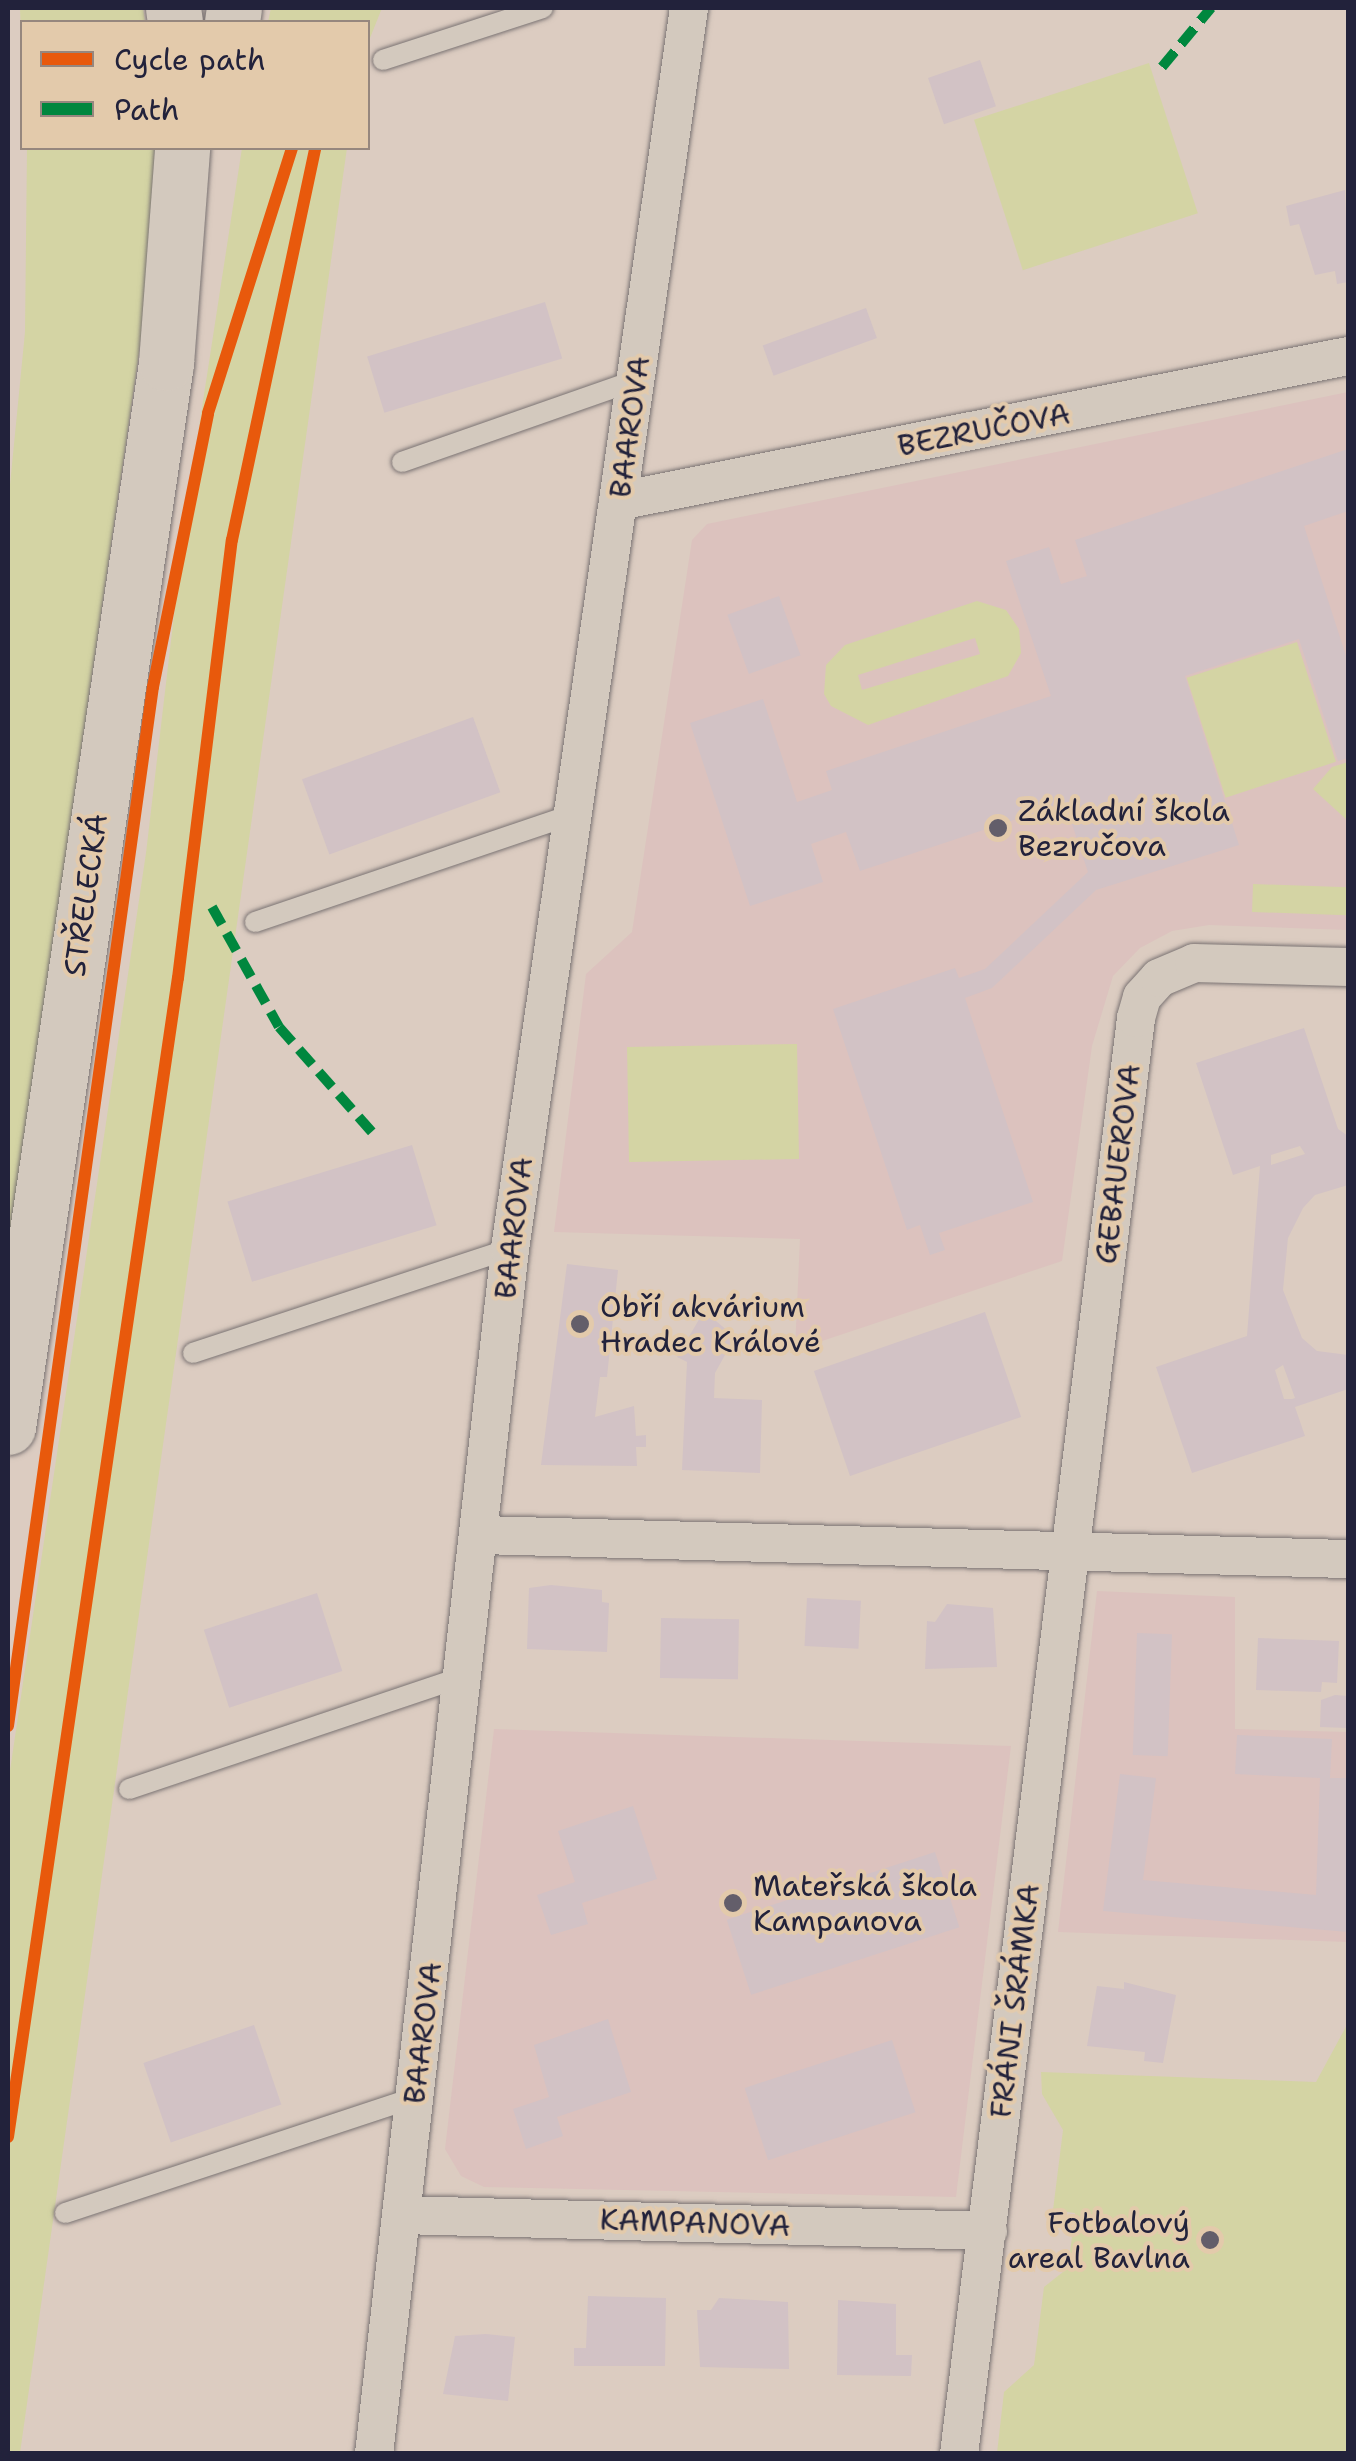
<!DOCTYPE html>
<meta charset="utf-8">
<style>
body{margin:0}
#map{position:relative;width:1356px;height:2461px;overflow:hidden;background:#dcccc1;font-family:"Shantell Sans",sans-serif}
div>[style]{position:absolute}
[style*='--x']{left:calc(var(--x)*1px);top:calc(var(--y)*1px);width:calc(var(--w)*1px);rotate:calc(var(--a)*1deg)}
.built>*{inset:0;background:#dcc2be}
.green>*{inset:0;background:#d4d4a4;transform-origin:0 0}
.building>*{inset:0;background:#d2c2c5;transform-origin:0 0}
.roads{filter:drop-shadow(0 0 2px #7a7373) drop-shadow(0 0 2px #7a7373)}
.service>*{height:20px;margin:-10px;padding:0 10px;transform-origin:10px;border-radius:10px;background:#d3c9be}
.minor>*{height:38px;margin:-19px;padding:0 19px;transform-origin:19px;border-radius:19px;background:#d3c9be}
.primary>*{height:55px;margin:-27.5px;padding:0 27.5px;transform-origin:27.5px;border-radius:27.5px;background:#d3c9be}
.quiet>*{height:10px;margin-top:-5px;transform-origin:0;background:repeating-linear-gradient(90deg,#00873e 0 20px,transparent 0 30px)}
.cycleway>*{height:12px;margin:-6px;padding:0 6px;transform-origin:6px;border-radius:6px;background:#e8590c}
.dots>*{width:28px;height:28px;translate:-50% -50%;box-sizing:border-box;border:5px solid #e3caab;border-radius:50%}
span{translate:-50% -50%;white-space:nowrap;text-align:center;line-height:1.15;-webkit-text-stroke:8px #e3caab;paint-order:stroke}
.street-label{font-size:30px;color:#22223b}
.poi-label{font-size:30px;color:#22223b}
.left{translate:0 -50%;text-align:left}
.right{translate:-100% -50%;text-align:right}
.frame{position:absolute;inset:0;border:10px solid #22223b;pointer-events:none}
.legend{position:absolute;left:20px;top:20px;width:350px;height:130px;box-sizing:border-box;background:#e3caab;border:2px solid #96877e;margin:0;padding:12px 18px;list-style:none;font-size:30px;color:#22223b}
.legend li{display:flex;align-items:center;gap:20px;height:50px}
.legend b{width:50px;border:2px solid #96877e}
</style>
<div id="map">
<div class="built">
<i style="clip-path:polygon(1348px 392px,1348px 930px,1209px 925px,1172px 931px,1140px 948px,1113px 976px,1092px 1046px,1062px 1261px,795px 1350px,800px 1239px,554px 1232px,586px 974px,632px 932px,692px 540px,707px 524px)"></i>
<i style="clip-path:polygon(1097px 1591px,1235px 1597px,1235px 1729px,1348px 1732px,1348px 1942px,1058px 1932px)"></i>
<i style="clip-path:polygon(494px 1729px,1011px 1746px,956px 2197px,484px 2187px,461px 2176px,445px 2149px)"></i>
</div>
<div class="green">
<i style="clip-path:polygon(20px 8px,143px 8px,145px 22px,22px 22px,22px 58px)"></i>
<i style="clip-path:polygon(271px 8px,382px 8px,368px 43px,368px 22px,268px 22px)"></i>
<i style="left:1149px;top:63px;width:158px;height:184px;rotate:72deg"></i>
<i style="clip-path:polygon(27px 148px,155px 148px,146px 305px,8px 1253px,8px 505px,25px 332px)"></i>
<i style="clip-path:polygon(242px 148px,347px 148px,20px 2453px,8px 2453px,8px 1784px,146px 853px,187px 505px)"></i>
<i style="clip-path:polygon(evenodd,977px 601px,1006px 610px,1019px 629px,1021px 653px,1008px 676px,868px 725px,831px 706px,824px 694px,826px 665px,845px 645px,977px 601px,975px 638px,980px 654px,862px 690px,858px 675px,975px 638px)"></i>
<i style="left:1297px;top:642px;width:126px;height:116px;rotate:72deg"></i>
<i style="clip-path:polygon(1348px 762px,1348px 821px,1313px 789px,1332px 767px)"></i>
<i style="left:1253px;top:884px;width:95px;height:28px;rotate:2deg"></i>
<i style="left:797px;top:1044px;width:115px;height:170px;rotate:89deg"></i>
<i style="clip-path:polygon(1348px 2023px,1348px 2453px,997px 2453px,1004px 2392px,1034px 2365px,1044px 2287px,1068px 2268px,1075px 2213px,1053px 2210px,1063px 2130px,1042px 2094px,1041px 2072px,1316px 2082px)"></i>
</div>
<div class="building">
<i style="left:980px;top:60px;width:49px;height:55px;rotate:71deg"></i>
<i style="clip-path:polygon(1345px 190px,1348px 282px,1337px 284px,1335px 271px,1315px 275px,1299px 224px,1290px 226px,1286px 206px)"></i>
<i style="left:545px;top:302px;width:59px;height:186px;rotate:73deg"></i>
<i style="left:866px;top:308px;width:32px;height:110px;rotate:70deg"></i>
<i style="clip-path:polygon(1348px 449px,1348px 511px,1304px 526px,1348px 662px,1348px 758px,1338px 761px,1299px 639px,1185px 676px,1239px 845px,1096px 890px,992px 988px,965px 998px,1033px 1202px,939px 1233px,945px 1250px,930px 1255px,920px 1225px,907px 1230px,833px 1009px,955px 968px,959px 978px,985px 969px,1088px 872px,1065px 803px,860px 871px,846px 832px,811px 844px,823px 882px,750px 906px,690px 723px,763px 699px,797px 802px,832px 790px,826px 771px,1051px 696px,1006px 561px,1049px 547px,1061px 584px,1087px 576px,1075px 540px)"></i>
<i style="left:779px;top:596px;width:63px;height:55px;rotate:70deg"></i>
<i style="left:473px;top:717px;width:80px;height:182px;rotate:70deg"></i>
<i style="clip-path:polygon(evenodd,1304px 1028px,1338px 1129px,1348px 1136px,1348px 1185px,1315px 1195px,1303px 1208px,1288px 1238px,1283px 1290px,1302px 1338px,1317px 1351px,1348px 1355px,1348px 1389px,1295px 1407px,1305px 1436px,1192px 1473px,1156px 1367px,1247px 1336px,1260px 1166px,1233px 1175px,1196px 1063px,1304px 1028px,1300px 1146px,1305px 1154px,1271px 1165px,1271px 1155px,1300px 1146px,1304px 1028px,1283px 1365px,1295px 1398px,1292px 1399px,1284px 1399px,1275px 1370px,1283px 1365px)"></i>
<i style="left:412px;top:1145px;width:84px;height:193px;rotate:73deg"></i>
<i style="clip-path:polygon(567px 1264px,618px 1270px,607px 1377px,600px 1377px,595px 1417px,634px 1406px,636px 1436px,646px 1435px,646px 1447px,636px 1447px,637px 1466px,541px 1465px)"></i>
<i style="clip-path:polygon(704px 1311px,735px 1337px,715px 1373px,714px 1398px,762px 1400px,760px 1473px,682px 1470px,687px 1362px,677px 1357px)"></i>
<i style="left:985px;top:1312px;width:111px;height:181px;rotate:71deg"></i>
<i style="clip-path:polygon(551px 1585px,602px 1590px,602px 1602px,609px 1603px,607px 1652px,527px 1649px,529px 1588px)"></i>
<i style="left:317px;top:1593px;width:82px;height:119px;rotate:72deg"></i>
<i style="left:807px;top:1598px;width:54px;height:48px;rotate:3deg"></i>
<i style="clip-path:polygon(947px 1604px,993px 1608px,997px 1667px,925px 1669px,927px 1621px,935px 1622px)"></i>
<i style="left:661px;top:1618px;width:78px;height:60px;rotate:1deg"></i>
<i style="left:1137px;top:1633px;width:35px;height:122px;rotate:2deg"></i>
<i style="clip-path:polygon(1258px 1638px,1339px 1641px,1337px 1683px,1322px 1682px,1321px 1692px,1256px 1690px)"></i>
<i style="clip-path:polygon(1335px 1695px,1348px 1696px,1348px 1728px,1320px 1727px,1321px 1700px)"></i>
<i style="clip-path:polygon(1237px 1735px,1332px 1739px,1330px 1778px,1348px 1778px,1348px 1932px,1103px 1911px,1120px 1774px,1156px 1778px,1143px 1880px,1316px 1895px,1320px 1778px,1235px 1774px)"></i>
<i style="clip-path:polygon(633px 1806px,657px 1879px,582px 1903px,588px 1924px,551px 1935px,537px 1895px,575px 1882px,558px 1831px)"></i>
<i style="left:935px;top:1852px;width:79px;height:219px;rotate:72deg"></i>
<i style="clip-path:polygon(1124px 1982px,1176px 1995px,1163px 2063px,1144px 2061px,1145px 2052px,1087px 2046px,1097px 1986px,1124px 1989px)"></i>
<i style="clip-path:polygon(608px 2019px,631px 2092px,557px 2117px,563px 2136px,526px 2149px,513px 2109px,549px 2097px,534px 2045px)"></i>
<i style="left:254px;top:2025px;width:84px;height:117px;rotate:71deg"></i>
<i style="left:892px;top:2040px;width:76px;height:155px;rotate:72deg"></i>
<i style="clip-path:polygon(588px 2296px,666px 2298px,665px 2366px,574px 2366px,574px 2348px,586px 2348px)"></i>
<i style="clip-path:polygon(719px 2298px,788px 2302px,789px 2369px,700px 2367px,697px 2310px,711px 2310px)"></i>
<i style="clip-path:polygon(838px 2300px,896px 2304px,896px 2355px,912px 2355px,911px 2376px,837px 2375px)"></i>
<i style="clip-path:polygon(486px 2334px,515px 2337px,508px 2401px,443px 2394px,455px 2336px)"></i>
</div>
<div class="roads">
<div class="service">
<i style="--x:383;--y:60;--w:168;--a:-18"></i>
<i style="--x:402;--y:462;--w:248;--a:-19.3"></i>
<i style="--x:255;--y:922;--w:330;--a:-18.7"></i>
<i style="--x:193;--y:1353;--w:334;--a:-18.2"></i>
<i style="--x:129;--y:1789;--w:354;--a:-18.6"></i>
<i style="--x:65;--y:2213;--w:370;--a:-18.3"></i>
</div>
<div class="minor">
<i style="--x:619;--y:501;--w:743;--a:-11.25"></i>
<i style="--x:481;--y:1535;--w:867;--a:1.59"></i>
<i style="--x:402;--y:2215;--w:586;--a:1.56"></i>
<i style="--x:374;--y:2454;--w:1213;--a:-83.56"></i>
<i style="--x:510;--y:1249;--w:1254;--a:-81.79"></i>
<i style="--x:959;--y:2454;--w:1447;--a:-82.97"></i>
<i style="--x:1136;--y:1018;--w:22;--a:-74"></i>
<i style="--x:1142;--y:997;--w:25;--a:-48"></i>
<i style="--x:1159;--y:978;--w:38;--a:-23"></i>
<i style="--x:1194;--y:963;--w:154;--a:1.5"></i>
</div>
<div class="primary">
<i style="--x:173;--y:8;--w:14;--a:82"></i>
<i style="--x:232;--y:22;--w:14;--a:-82"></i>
<i style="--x:8;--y:1427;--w:1076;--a:-81.55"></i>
<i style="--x:166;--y:363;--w:216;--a:-85.7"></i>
</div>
</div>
<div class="quiet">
<i style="--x:1162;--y:67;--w:77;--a:-50.3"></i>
<i style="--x:212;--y:907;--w:137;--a:60.8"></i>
<i style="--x:279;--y:1027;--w:140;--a:48.5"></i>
</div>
<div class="cycleway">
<i style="--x:8;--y:1726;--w:1049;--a:-82.06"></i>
<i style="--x:153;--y:687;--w:279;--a:-78.6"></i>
<i style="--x:208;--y:413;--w:278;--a:-72.4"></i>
<i style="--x:8;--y:2137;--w:1171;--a:-81.66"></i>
<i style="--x:178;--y:978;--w:441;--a:-83"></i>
<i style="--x:232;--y:540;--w:401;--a:-78"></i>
</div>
<div class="dots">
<i style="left:998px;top:828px;background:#635e6a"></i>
<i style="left:580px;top:1324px;background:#635e6a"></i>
<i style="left:733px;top:1903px;background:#635e6a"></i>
<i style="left:1210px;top:2240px;background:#635e6a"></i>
</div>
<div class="street-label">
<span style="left:630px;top:427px;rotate:-82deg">BAAROVA</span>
<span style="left:984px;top:430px;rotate:-11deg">BEZRUČOVA</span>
<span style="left:86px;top:895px;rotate:-82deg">STŘELECKÁ</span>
<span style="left:1118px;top:1164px;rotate:-83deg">GEBAUEROVA</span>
<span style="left:514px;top:1228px;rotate:-83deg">BAAROVA</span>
<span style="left:1015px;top:2001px;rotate:-83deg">FRÁNI ŠRÁMKA</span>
<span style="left:423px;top:2033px;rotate:-83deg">BAAROVA</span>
<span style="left:695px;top:2223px;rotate:2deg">KAMPANOVA</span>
</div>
<div class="poi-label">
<span class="left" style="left:1018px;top:828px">Základní škola<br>Bezručova</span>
<span class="left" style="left:600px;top:1324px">Obří akvárium<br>Hradec Králové</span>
<span class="left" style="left:753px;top:1903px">Mateřská škola<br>Kampanova</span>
<span class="right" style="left:1190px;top:2240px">Fotbalový<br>areal Bavlna</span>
</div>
<div class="frame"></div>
<ul class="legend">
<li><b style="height:12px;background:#e8590c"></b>Cycle path</li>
<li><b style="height:12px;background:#00873e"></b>Path</li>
</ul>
</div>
